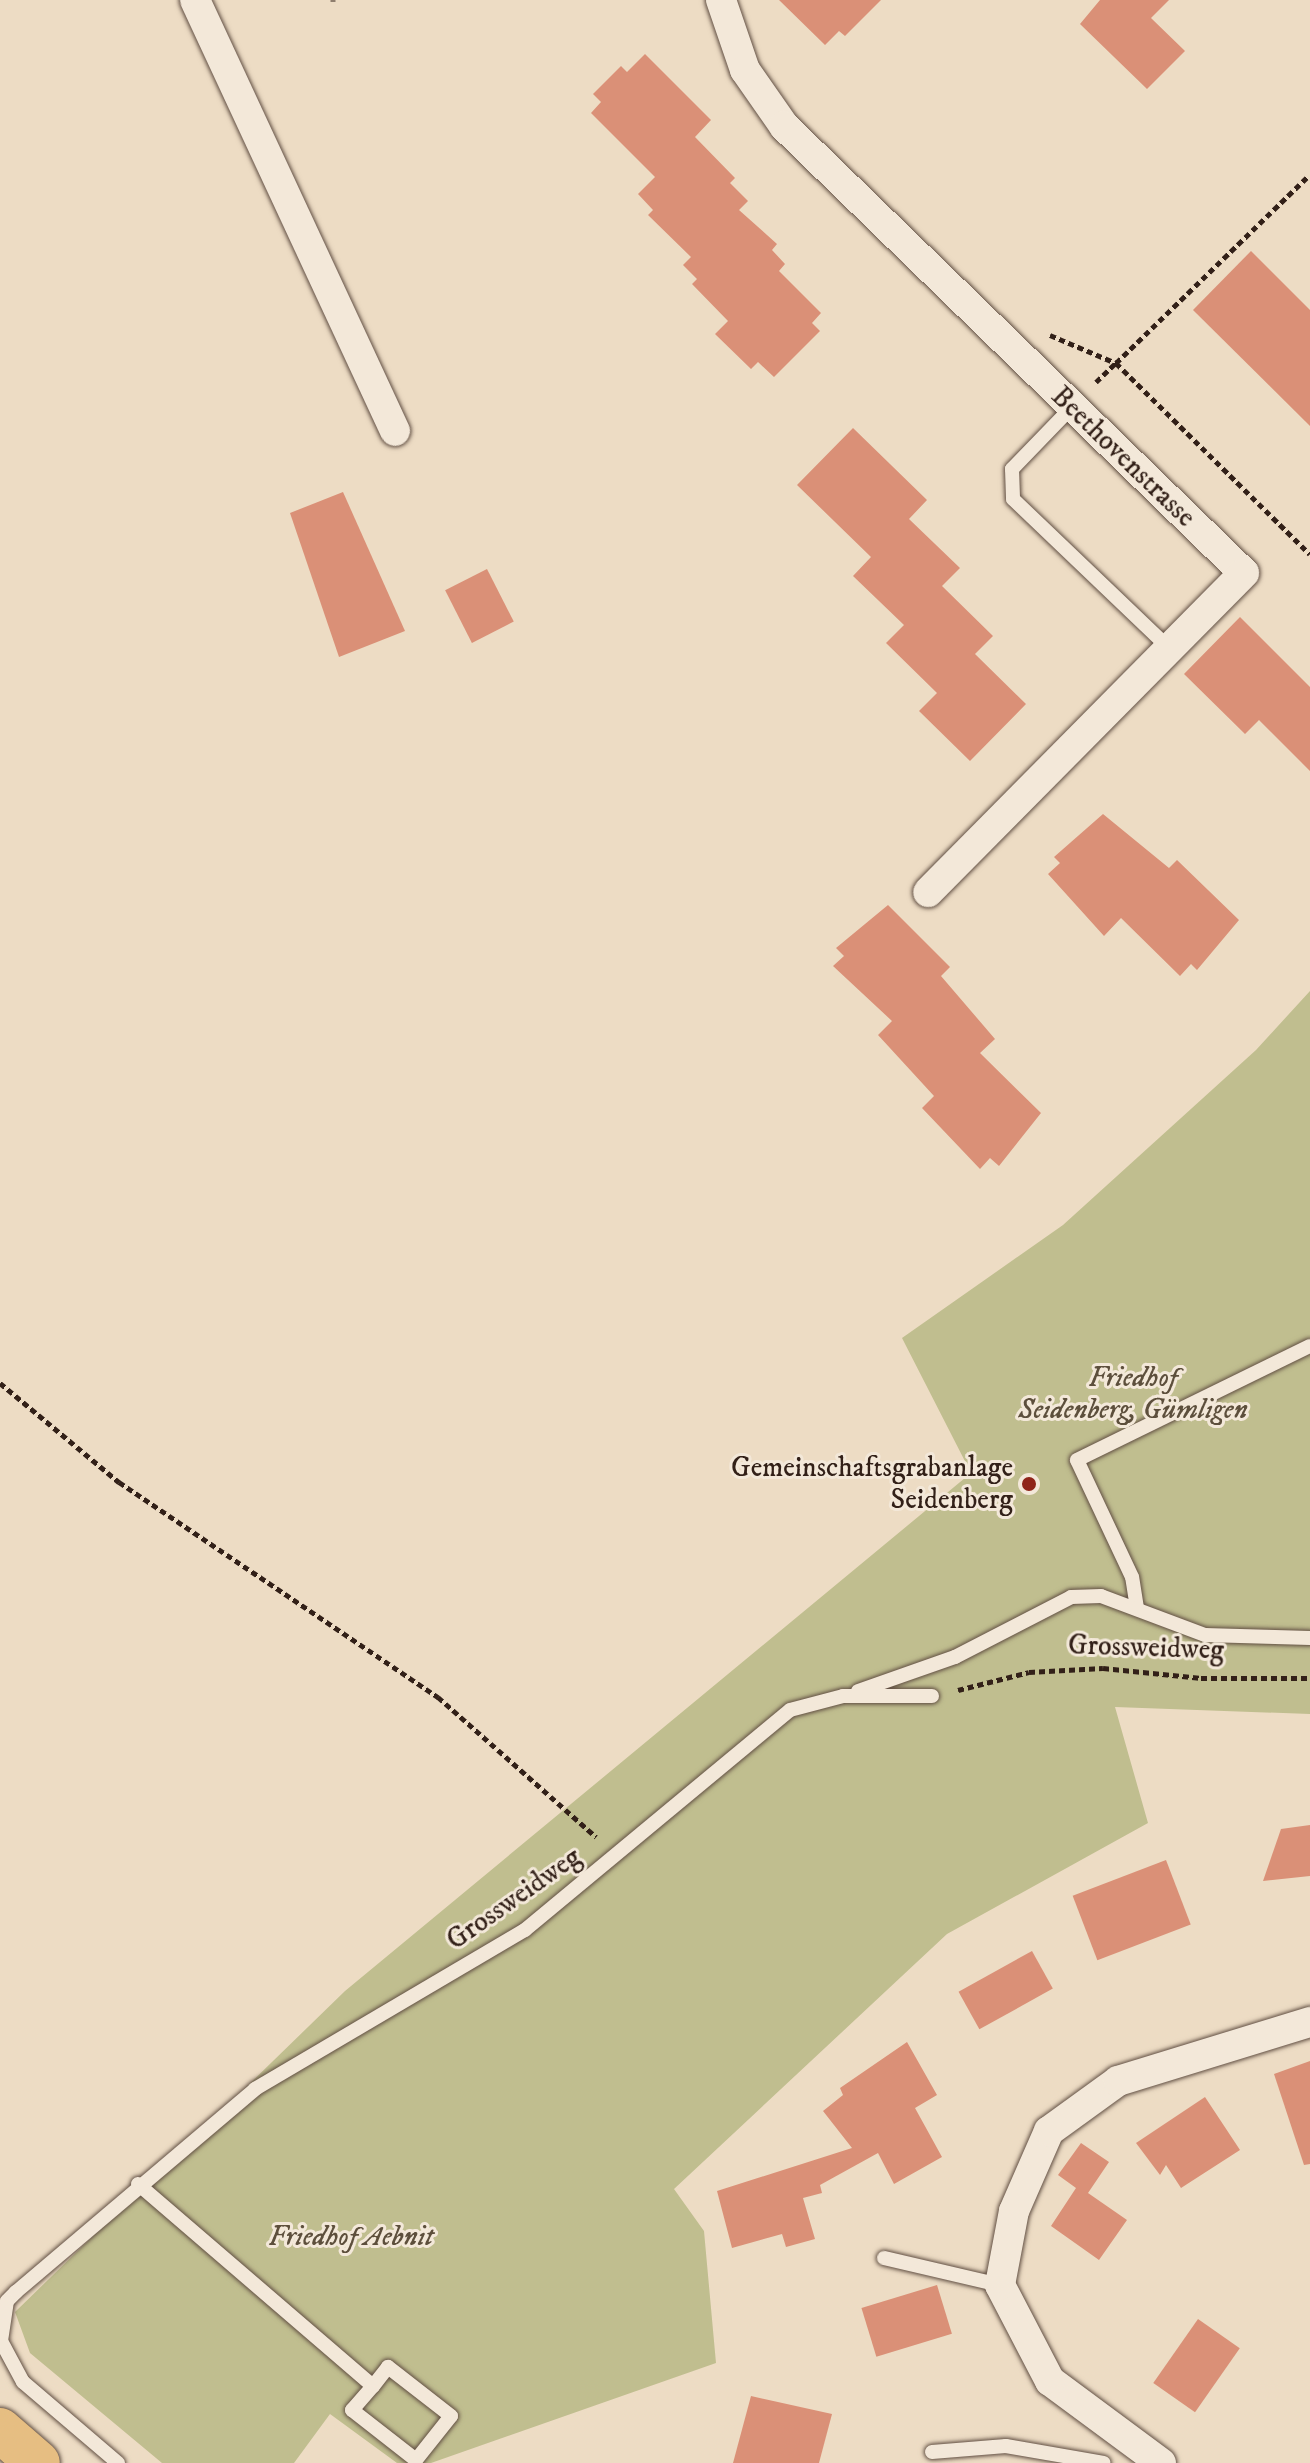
<!DOCTYPE html>
<meta charset="utf-8">
<style>
body{margin:0}
#map{position:relative;width:1310px;height:2463px;overflow:hidden;background:#eddcc4;font-family:"IM FELL DW Pica",serif}
div>[style]{position:absolute}
[style*='--x']{left:calc(var(--x)*1px);top:calc(var(--y)*1px);width:calc(var(--w)*1px);rotate:calc(var(--a)*1deg)}
.green>*{inset:0;background:#c0be8f}
.building>*{inset:0;background:#da9077;transform-origin:0 0}
.path>*{height:5px;margin-top:-2.5px;transform-origin:0;background:repeating-linear-gradient(90deg,#322018 0 6px,transparent 0 10px)}
.roads{filter:drop-shadow(0 0 2px #614f43) drop-shadow(0 0 2px #614f43)}
.service>*{height:14px;margin:-7px;padding:0 7px;transform-origin:7px;border-radius:7px;background:#f3e8d9}
.minor>*{height:30px;margin:-15px;padding:0 15px;transform-origin:15px;border-radius:15px;background:#f3e8d9}
.primary>*{height:44px;margin:-22px;padding:0 22px;transform-origin:22px;border-radius:22px;background:#e6be82}
.dots>*{width:22px;height:22px;translate:-50% -50%;box-sizing:border-box;border:4px solid #f3e8d9;border-radius:50%}
span{translate:-50% -50%;white-space:nowrap;text-align:center;line-height:1.15;-webkit-text-stroke:6px #f3e8d9;paint-order:stroke}
.street-label{font-size:28px;color:#322018}
.park-label{font-size:28px;color:#5d4f3c;font-style:italic}
.poi-label{font-size:28px;color:#322018}
.right{translate:-100% -50%;text-align:right}
</style>
<div id="map">
<div class="green">
<i style="clip-path:polygon(1310px 991px,1310px 1714px,1115px 1707px,1148px 1823px,947px 1934px,674px 2189px,704px 2231px,716px 2363px,431px 2463px,397px 2463px,330px 2414px,294px 2463px,162px 2463px,30px 2353px,15px 2312px,345px 1991px,971px 1473px,902px 1338px,1063px 1225px,1256px 1050px)"></i>
</div>
<div class="building">
<i style="clip-path:polygon(779px 0,881px 0,845px 36px,839px 31px,825px 45px)"></i>
<i style="clip-path:polygon(1100px 0,1169px 0,1151px 18px,1185px 51px,1147px 89px,1080px 24px)"></i>
<i style="clip-path:polygon(645px 54px,711px 120px,695px 137px,735px 178px,730px 183px,748px 201px,739px 210px,777px 244px,772px 250px,785px 264px,779px 271px,821px 313px,812px 323px,820px 331px,774px 377px,758px 362px,751px 369px,715px 334px,728px 321px,692px 284px,697px 279px,683px 265px,691px 257px,648px 215px,653px 210px,638px 194px,655px 177px,591px 113px,601px 102px,593px 94px,621px 66px,627px 72px)"></i>
<i style="clip-path:polygon(1251px 251px,1310px 310px,1310px 426px,1193px 310px)"></i>
<i style="clip-path:polygon(853px 428px,927px 500px,909px 519px,960px 568px,942px 586px,993px 636px,975px 654px,1026px 704px,970px 761px,919px 711px,937px 693px,886px 643px,904px 625px,853px 576px,871px 557px,797px 485px)"></i>
<i style="clip-path:polygon(343px 492px,405px 631px,339px 657px,290px 513px)"></i>
<i style="left:487px;top:569px;width:59px;height:47px;rotate:63deg"></i>
<i style="clip-path:polygon(1240px 617px,1310px 687px,1310px 771px,1259px 720px,1245px 734px,1184px 674px)"></i>
<i style="clip-path:polygon(1103px 814px,1169px 868px,1177px 860px,1239px 920px,1197px 970px,1191px 964px,1180px 976px,1121px 918px,1104px 936px,1048px 874px,1060px 863px,1054px 857px)"></i>
<i style="clip-path:polygon(888px 905px,950px 967px,941px 976px,995px 1039px,980px 1053px,1041px 1113px,999px 1166px,990px 1158px,980px 1169px,922px 1108px,934px 1096px,878px 1035px,892px 1021px,833px 966px,844px 956px,836px 948px)"></i>
<i style="clip-path:polygon(1310px 1825px,1310px 1876px,1263px 1881px,1281px 1829px)"></i>
<i style="left:1166px;top:1860px;width:69px;height:100px;rotate:69deg"></i>
<i style="left:1032px;top:1951px;width:43px;height:84px;rotate:61deg"></i>
<i style="clip-path:polygon(907px 2042px,937px 2095px,915px 2108px,942px 2157px,894px 2184px,878px 2153px,820px 2185px,822px 2193px,803px 2198px,815px 2239px,786px 2247px,782px 2234px,732px 2248px,717px 2191px,852px 2148px,823px 2111px,843px 2095px,840px 2088px)"></i>
<i style="clip-path:polygon(1310px 2061px,1310px 2164px,1304px 2165px,1274px 2074px)"></i>
<i style="clip-path:polygon(1205px 2097px,1240px 2150px,1181px 2188px,1166px 2165px,1160px 2175px,1136px 2143px)"></i>
<i style="clip-path:polygon(1081px 2143px,1109px 2162px,1088px 2193px,1127px 2220px,1099px 2260px,1051px 2226px,1076px 2188px,1058px 2175px)"></i>
<i style="left:937px;top:2285px;width:51px;height:79px;rotate:73deg"></i>
<i style="left:1198px;top:2319px;width:51px;height:78px;rotate:35deg"></i>
<i style="clip-path:polygon(751px 2396px,832px 2414px,819px 2463px,733px 2463px)"></i>
</div>
<div class="path">
<i style="--x:333;--y:1;--w:1;--a:-90"></i>
<i style="--x:1050;--y:335;--w:72;--a:23"></i>
<i style="--x:1116;--y:363;--w:267;--a:-44.2"></i>
<i style="--x:1096;--y:382;--w:28;--a:-44"></i>
<i style="--x:1116;--y:363;--w:272;--a:44.6"></i>
<i style="--x:0;--y:1383;--w:155;--a:39.8"></i>
<i style="--x:119;--y:1482;--w:385;--a:34"></i>
<i style="--x:438;--y:1697;--w:211;--a:41.5"></i>
<i style="--x:958;--y:1690;--w:73;--a:-14.2"></i>
<i style="--x:1029;--y:1672;--w:74;--a:-3.1"></i>
<i style="--x:1103;--y:1668;--w:99;--a:5.8"></i>
<i style="--x:1201;--y:1678;--w:109;--a:0"></i>
</div>
<div class="roads">
<div class="service">
<i style="--x:1071;--y:408;--w:85;--a:134"></i>
<i style="--x:1012;--y:469;--w:30;--a:88"></i>
<i style="--x:1013;--y:499;--w:216;--a:43.7"></i>
<i style="--x:1137;--y:1608;--w:31;--a:-99"></i>
<i style="--x:1132;--y:1577;--w:129;--a:-115.2"></i>
<i style="--x:1077;--y:1460;--w:259;--a:-26.1"></i>
<i style="--x:858;--y:1691;--w:103;--a:-19.3"></i>
<i style="--x:955;--y:1657;--w:131;--a:-27.3"></i>
<i style="--x:1071;--y:1597;--w:30;--a:-2"></i>
<i style="--x:1101;--y:1596;--w:111;--a:20.6"></i>
<i style="--x:1205;--y:1635;--w:105;--a:1.6"></i>
<i style="--x:138;--y:2184;--w:310;--a:40.7"></i>
<i style="--x:373;--y:2386;--w:32;--a:131"></i>
<i style="--x:352;--y:2410;--w:81;--a:38"></i>
<i style="--x:416;--y:2460;--w:56;--a:-51.5"></i>
<i style="--x:451;--y:2416;--w:80;--a:-142.1"></i>
<i style="--x:388;--y:2367;--w:24;--a:128"></i>
<i style="--x:884;--y:2258;--w:119;--a:13.1"></i>
<i style="--x:932;--y:2452;--w:74;--a:-4.6"></i>
<i style="--x:1006;--y:2446;--w:99;--a:9.8"></i>
<i style="--x:118;--y:2463;--w:125;--a:-139.5"></i>
<i style="--x:23;--y:2382;--w:47;--a:-118.2"></i>
<i style="--x:1;--y:2341;--w:40;--a:-81.5"></i>
<i style="--x:7;--y:2301;--w:13;--a:-45"></i>
<i style="--x:16;--y:2292;--w:314;--a:-40.3"></i>
<i style="--x:255;--y:2089;--w:313;--a:-30.5"></i>
<i style="--x:525;--y:1930;--w:344;--a:-39.7"></i>
<i style="--x:790;--y:1710;--w:55;--a:-14.8"></i>
<i style="--x:843;--y:1696;--w:89;--a:0"></i>
</div>
<div class="minor">
<i style="--x:195;--y:0;--w:475;--a:65.1"></i>
<i style="--x:721;--y:0;--w:74;--a:71.1"></i>
<i style="--x:745;--y:70;--w:68;--a:55.1"></i>
<i style="--x:784;--y:126;--w:641;--a:44.18"></i>
<i style="--x:1244;--y:573;--w:449;--a:134.7"></i>
<i style="--x:1161;--y:2463;--w:138;--a:-143.5"></i>
<i style="--x:1050;--y:2381;--w:108;--a:-117.5"></i>
<i style="--x:1000;--y:2285;--w:75;--a:-79.3"></i>
<i style="--x:1014;--y:2211;--w:87;--a:-66.4"></i>
<i style="--x:1049;--y:2131;--w:85;--a:-35.9"></i>
<i style="--x:1118;--y:2081;--w:201;--a:-17.1"></i>
</div>
<div class="primary">
<i style="--x:0;--y:2430;--w:50;--a:41"></i>
</div>
</div>
<div class="dots">
<i style="left:1029px;top:1484px;background:#8f2418"></i>
</div>
<div class="street-label">
<span style="left:1123px;top:457px;rotate:44deg">Beethovenstrasse</span>
<span style="left:1146px;top:1648px;rotate:2deg">Grossweidweg</span>
<span style="left:514px;top:1899px;rotate:-35deg">Grossweidweg</span>
</div>
<div class="park-label">
<span style="left:1133px;top:1394px">Friedhof<br>Seidenberg, Gümligen</span>
<span style="left:351px;top:2237px">Friedhof Aebnit</span>
</div>
<div class="poi-label">
<span class="right" style="left:1013px;top:1484px">Gemeinschaftsgrabanlage<br>Seidenberg</span>
</div>
</div>
